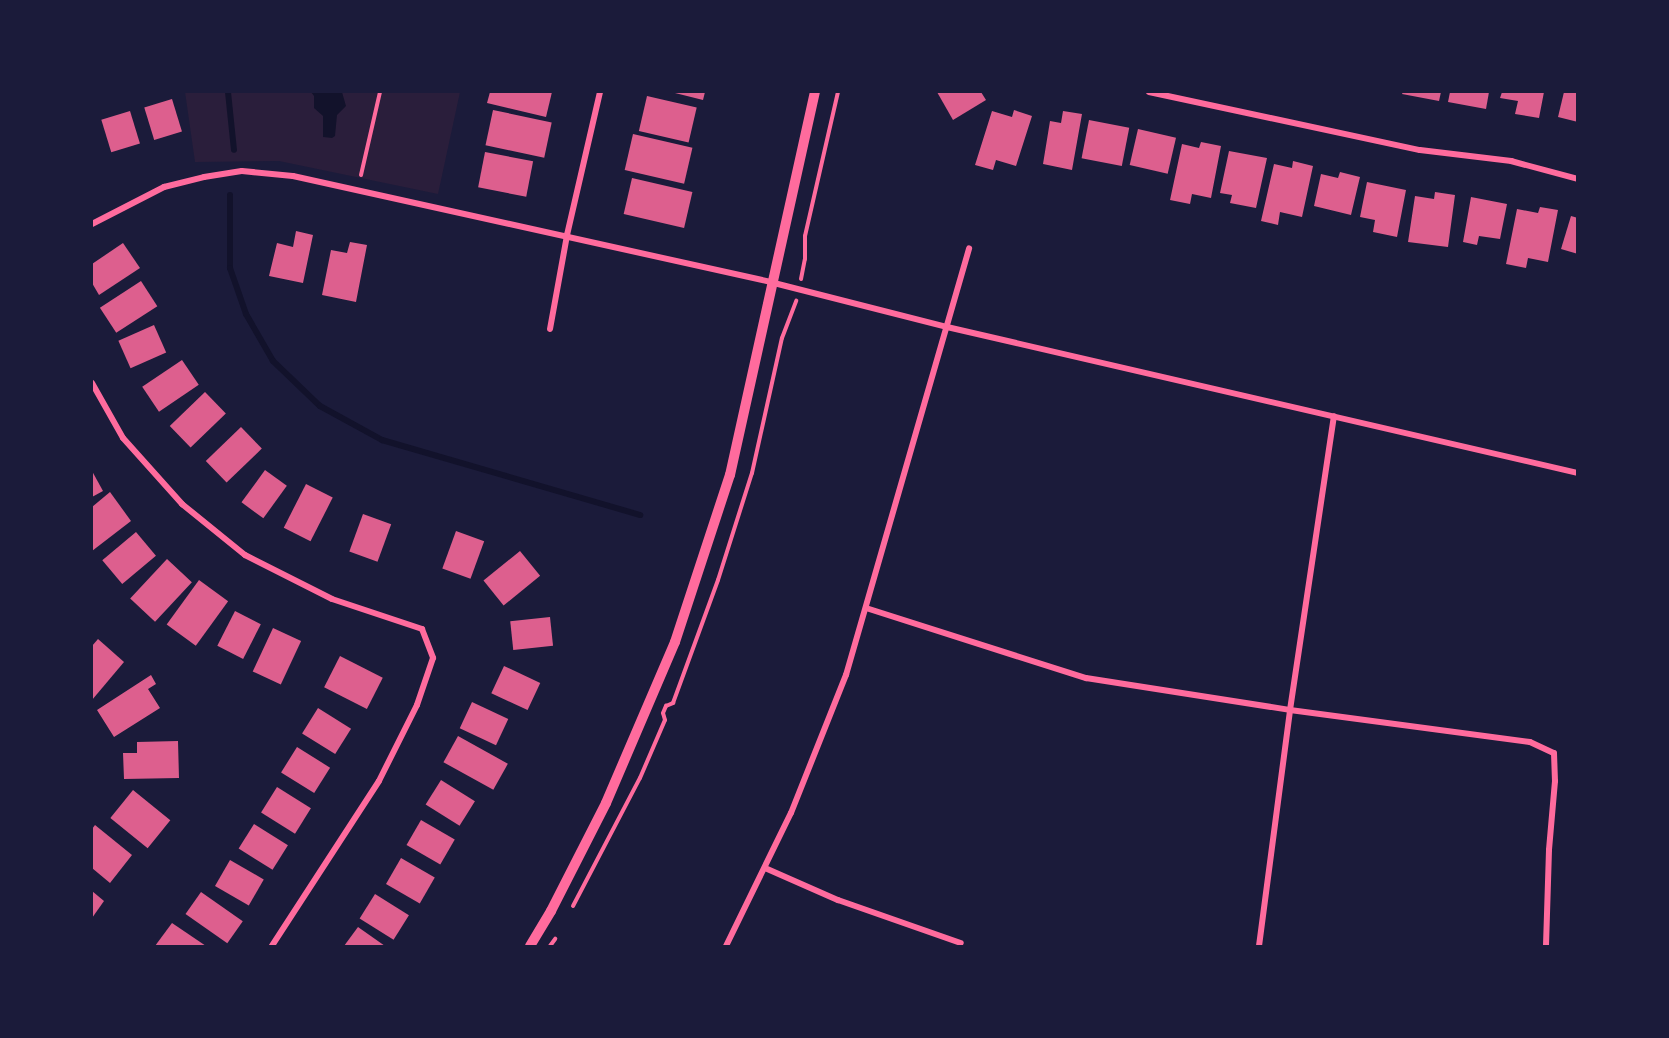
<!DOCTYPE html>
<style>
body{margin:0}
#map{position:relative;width:1669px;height:1038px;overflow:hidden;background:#1b1b3a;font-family:"Nunito Sans",sans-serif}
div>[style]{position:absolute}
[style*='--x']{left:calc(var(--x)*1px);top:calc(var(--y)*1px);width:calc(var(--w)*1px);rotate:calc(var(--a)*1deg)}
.green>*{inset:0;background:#2a1e3b}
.water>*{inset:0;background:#12122b}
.stream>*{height:6px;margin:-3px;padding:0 3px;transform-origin:3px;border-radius:3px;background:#12122b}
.building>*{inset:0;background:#dd5f8e;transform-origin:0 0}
.path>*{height:4px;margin:-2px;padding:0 2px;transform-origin:2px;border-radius:2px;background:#ff6b9d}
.minor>*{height:6px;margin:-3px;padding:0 3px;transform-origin:3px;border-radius:3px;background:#ff6b9d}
.tertiary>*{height:10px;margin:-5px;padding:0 5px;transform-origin:5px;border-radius:5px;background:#ff6b9d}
span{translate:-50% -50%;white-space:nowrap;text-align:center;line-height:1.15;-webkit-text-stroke:4.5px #1b1b3a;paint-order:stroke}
.frame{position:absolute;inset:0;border:93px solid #1b1b3a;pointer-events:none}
</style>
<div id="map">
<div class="green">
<i style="clip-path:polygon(185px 92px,460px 92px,438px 194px,279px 161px,195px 162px)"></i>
</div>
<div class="water">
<i style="clip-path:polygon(311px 92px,342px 92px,346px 106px,337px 115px,335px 136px,332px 138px,323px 137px,323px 116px,314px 108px,314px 96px)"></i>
</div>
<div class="stream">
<i style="--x:228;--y:92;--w:58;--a:84.1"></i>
<i style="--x:230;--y:195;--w:73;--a:90"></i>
<i style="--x:230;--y:268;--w:49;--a:70.8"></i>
<i style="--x:246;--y:314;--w:54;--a:60.1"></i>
<i style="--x:273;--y:361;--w:65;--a:43.8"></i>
<i style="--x:320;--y:406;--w:71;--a:28.7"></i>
<i style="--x:382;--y:440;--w:269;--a:16.2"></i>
</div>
<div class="building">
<i style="clip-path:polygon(490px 92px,552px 92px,546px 117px,487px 103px)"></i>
<i style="clip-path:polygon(671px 92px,705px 92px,703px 100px)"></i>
<i style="clip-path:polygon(937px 92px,981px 92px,986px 100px,953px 120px)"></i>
<i style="clip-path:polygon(1403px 92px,1441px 92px,1439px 101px,1402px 94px)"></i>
<i style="clip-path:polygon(1450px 92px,1489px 92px,1486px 109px,1448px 102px)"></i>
<i style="clip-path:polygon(1502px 92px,1544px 92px,1539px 118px,1515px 114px,1518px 101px,1500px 98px)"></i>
<i style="clip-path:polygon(1564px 92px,1578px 92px,1578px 122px,1558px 117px)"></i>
<i style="left:647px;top:96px;width:51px;height:36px;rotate:13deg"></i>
<i style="left:172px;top:99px;width:34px;height:29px;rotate:73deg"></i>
<i style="left:493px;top:110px;width:60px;height:36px;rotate:12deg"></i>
<i style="clip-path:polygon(1014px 110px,1032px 116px,1016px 166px,996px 160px,993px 170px,975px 165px,992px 111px,1012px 117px)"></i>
<i style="left:130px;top:111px;width:34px;height:30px;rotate:73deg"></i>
<i style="clip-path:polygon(1063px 111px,1082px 114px,1072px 170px,1043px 164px,1050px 121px,1061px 123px)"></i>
<i style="left:1089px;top:120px;width:41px;height:39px;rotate:11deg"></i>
<i style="left:1138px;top:129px;width:39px;height:37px;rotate:13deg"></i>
<i style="left:633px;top:134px;width:61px;height:37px;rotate:13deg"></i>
<i style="clip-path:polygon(1201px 142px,1221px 146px,1211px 198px,1192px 194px,1190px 204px,1170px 200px,1182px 144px,1199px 148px)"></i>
<i style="clip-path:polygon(1229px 151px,1267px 158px,1256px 208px,1230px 203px,1232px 195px,1220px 193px)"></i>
<i style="left:485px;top:152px;width:49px;height:36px;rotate:11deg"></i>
<i style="clip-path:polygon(1293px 161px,1313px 166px,1302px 217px,1280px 212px,1278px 225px,1261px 221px,1274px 164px,1292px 168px)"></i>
<i style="clip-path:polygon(1340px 172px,1360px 177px,1351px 215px,1314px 206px,1321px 174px,1338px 178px)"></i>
<i style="left:632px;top:178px;width:62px;height:37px;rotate:13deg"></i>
<i style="clip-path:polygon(1367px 182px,1406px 190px,1397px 237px,1373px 232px,1375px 220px,1360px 217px)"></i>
<i style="clip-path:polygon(1435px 192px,1455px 195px,1448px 247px,1408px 242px,1415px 196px,1434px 199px)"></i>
<i style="clip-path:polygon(1471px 197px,1507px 204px,1500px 239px,1479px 236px,1477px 245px,1463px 242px)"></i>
<i style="clip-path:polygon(1540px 207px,1558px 210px,1548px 262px,1528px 258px,1526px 268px,1506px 264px,1517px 209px,1538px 213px)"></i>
<i style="clip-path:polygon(1571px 216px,1578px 218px,1578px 254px,1561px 249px)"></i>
<i style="clip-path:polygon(296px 231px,313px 235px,303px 283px,269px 276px,277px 243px,293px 247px)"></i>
<i style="clip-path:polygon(350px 242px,367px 245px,356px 302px,322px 295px,331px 250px,347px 253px)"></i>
<i style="clip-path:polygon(123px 243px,140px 268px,99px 295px,92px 283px,92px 264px)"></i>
<i style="left:141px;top:281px;width:30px;height:49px;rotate:57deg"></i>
<i style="left:154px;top:325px;width:30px;height:39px;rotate:66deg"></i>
<i style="left:182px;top:360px;width:30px;height:48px;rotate:56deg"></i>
<i style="left:205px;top:392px;width:30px;height:49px;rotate:46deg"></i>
<i style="left:241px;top:427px;width:30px;height:49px;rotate:46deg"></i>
<i style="left:265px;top:470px;width:27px;height:40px;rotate:36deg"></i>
<i style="clip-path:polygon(92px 471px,103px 491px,92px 497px)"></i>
<i style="left:306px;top:484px;width:30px;height:49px;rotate:27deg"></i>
<i style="clip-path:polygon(110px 492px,131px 521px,92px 551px,92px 507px)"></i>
<i style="left:363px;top:514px;width:30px;height:40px;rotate:20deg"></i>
<i style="left:456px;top:531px;width:30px;height:40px;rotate:20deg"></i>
<i style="left:136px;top:532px;width:31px;height:44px;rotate:50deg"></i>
<i style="left:520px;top:551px;width:32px;height:47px;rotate:51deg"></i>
<i style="left:167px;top:559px;width:34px;height:54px;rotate:43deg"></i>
<i style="left:199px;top:580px;width:36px;height:55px;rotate:36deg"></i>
<i style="left:235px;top:611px;width:29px;height:39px;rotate:27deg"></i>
<i style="left:550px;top:617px;width:29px;height:40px;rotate:84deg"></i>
<i style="left:273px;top:628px;width:31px;height:48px;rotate:25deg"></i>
<i style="clip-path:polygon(98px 639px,124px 662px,92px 700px,92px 646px)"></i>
<i style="left:340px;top:656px;width:48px;height:35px;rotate:27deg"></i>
<i style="left:504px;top:666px;width:40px;height:30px;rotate:25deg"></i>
<i style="clip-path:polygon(151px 675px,156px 684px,148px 689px,160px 708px,114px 737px,97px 710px)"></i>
<i style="left:472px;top:702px;width:40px;height:29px;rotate:25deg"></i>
<i style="left:318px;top:708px;width:39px;height:30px;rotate:32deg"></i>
<i style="left:458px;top:736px;width:57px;height:30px;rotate:29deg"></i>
<i style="clip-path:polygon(178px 741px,179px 778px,124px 779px,123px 753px,137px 753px,137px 742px)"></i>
<i style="left:297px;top:747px;width:39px;height:30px;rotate:32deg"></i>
<i style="left:441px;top:780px;width:40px;height:29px;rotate:32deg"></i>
<i style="left:277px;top:787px;width:40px;height:30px;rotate:32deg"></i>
<i style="left:133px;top:790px;width:48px;height:36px;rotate:39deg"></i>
<i style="left:421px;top:820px;width:39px;height:29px;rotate:30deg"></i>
<i style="left:254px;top:824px;width:40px;height:29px;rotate:32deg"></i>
<i style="clip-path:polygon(95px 825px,132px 855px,110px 883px,92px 868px,92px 829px)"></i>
<i style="left:401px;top:858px;width:39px;height:30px;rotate:30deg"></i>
<i style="left:230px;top:860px;width:39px;height:30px;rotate:30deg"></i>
<i style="clip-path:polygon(92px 891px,104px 901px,92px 918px)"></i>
<i style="left:201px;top:892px;width:51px;height:27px;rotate:35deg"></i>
<i style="left:375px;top:894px;width:40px;height:29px;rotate:32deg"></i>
<i style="clip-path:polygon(172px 923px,206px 946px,155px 946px)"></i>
<i style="clip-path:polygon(358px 927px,385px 946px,344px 946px)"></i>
</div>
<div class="path">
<i style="--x:361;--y:175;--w:85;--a:-77.1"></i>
<i style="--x:801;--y:279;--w:20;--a:-79"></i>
<i style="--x:805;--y:259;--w:23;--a:-90"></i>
<i style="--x:805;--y:236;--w:148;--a:-77.1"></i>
<i style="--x:573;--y:906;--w:144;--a:-62.4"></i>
<i style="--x:640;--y:778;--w:63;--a:-66.7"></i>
<i style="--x:665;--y:720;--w:7;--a:-106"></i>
<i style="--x:663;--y:713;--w:8;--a:-67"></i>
<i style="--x:666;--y:706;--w:8;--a:-23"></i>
<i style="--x:673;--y:703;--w:131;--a:-69.9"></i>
<i style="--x:718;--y:580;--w:112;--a:-72.4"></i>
<i style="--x:752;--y:473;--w:138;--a:-77.5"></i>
<i style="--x:782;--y:338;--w:40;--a:-69"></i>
<i style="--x:550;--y:946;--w:9;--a:-54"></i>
</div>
<div class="minor">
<i style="--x:1149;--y:92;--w:277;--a:12.1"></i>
<i style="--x:1420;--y:150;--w:92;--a:6.9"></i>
<i style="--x:1511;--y:161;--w:69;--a:15"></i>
<i style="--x:92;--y:224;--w:81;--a:-27.2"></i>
<i style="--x:164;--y:187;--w:41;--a:-14"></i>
<i style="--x:204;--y:177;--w:38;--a:-9"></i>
<i style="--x:242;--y:171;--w:51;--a:5.6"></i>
<i style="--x:293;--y:176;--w:493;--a:12.5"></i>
<i style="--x:774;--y:283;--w:179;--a:14.3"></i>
<i style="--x:947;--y:327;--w:648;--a:13.03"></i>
<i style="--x:550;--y:329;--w:96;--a:-79.7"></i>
<i style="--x:567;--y:235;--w:147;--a:-77"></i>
<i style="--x:92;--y:383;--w:63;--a:60.6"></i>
<i style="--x:123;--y:438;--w:89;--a:48.2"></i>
<i style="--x:182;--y:504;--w:81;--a:39"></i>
<i style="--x:245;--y:555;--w:97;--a:26.8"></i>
<i style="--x:332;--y:599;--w:95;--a:18.4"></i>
<i style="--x:422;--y:629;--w:31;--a:69"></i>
<i style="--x:433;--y:658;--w:50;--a:108.8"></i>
<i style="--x:417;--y:705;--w:85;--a:116.6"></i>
<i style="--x:379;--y:781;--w:197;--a:123"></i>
<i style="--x:866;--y:608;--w:231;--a:17.7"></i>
<i style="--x:1086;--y:678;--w:206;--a:8.9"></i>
<i style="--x:1290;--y:710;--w:242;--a:7.6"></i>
<i style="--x:1530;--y:742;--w:26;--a:25"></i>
<i style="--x:1554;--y:753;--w:28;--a:88"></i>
<i style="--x:1555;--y:781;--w:69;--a:95"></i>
<i style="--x:1549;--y:850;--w:96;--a:91.8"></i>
<i style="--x:765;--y:868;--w:80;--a:23.7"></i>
<i style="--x:838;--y:900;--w:130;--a:19.3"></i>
<i style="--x:726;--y:946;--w:148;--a:-64"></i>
<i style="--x:791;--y:813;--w:149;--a:-68.3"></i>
<i style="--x:846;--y:675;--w:444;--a:-73.9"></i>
<i style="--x:1259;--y:946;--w:238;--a:-82.5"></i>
<i style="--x:1290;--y:710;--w:297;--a:-81.5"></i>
</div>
<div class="tertiary">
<i style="--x:530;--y:946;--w:41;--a:-59"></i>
<i style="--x:551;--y:911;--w:121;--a:-63"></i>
<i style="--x:606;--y:803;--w:175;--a:-66.8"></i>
<i style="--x:675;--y:642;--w:176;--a:-71.8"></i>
<i style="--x:730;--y:475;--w:392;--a:-77.5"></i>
</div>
<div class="frame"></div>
</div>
